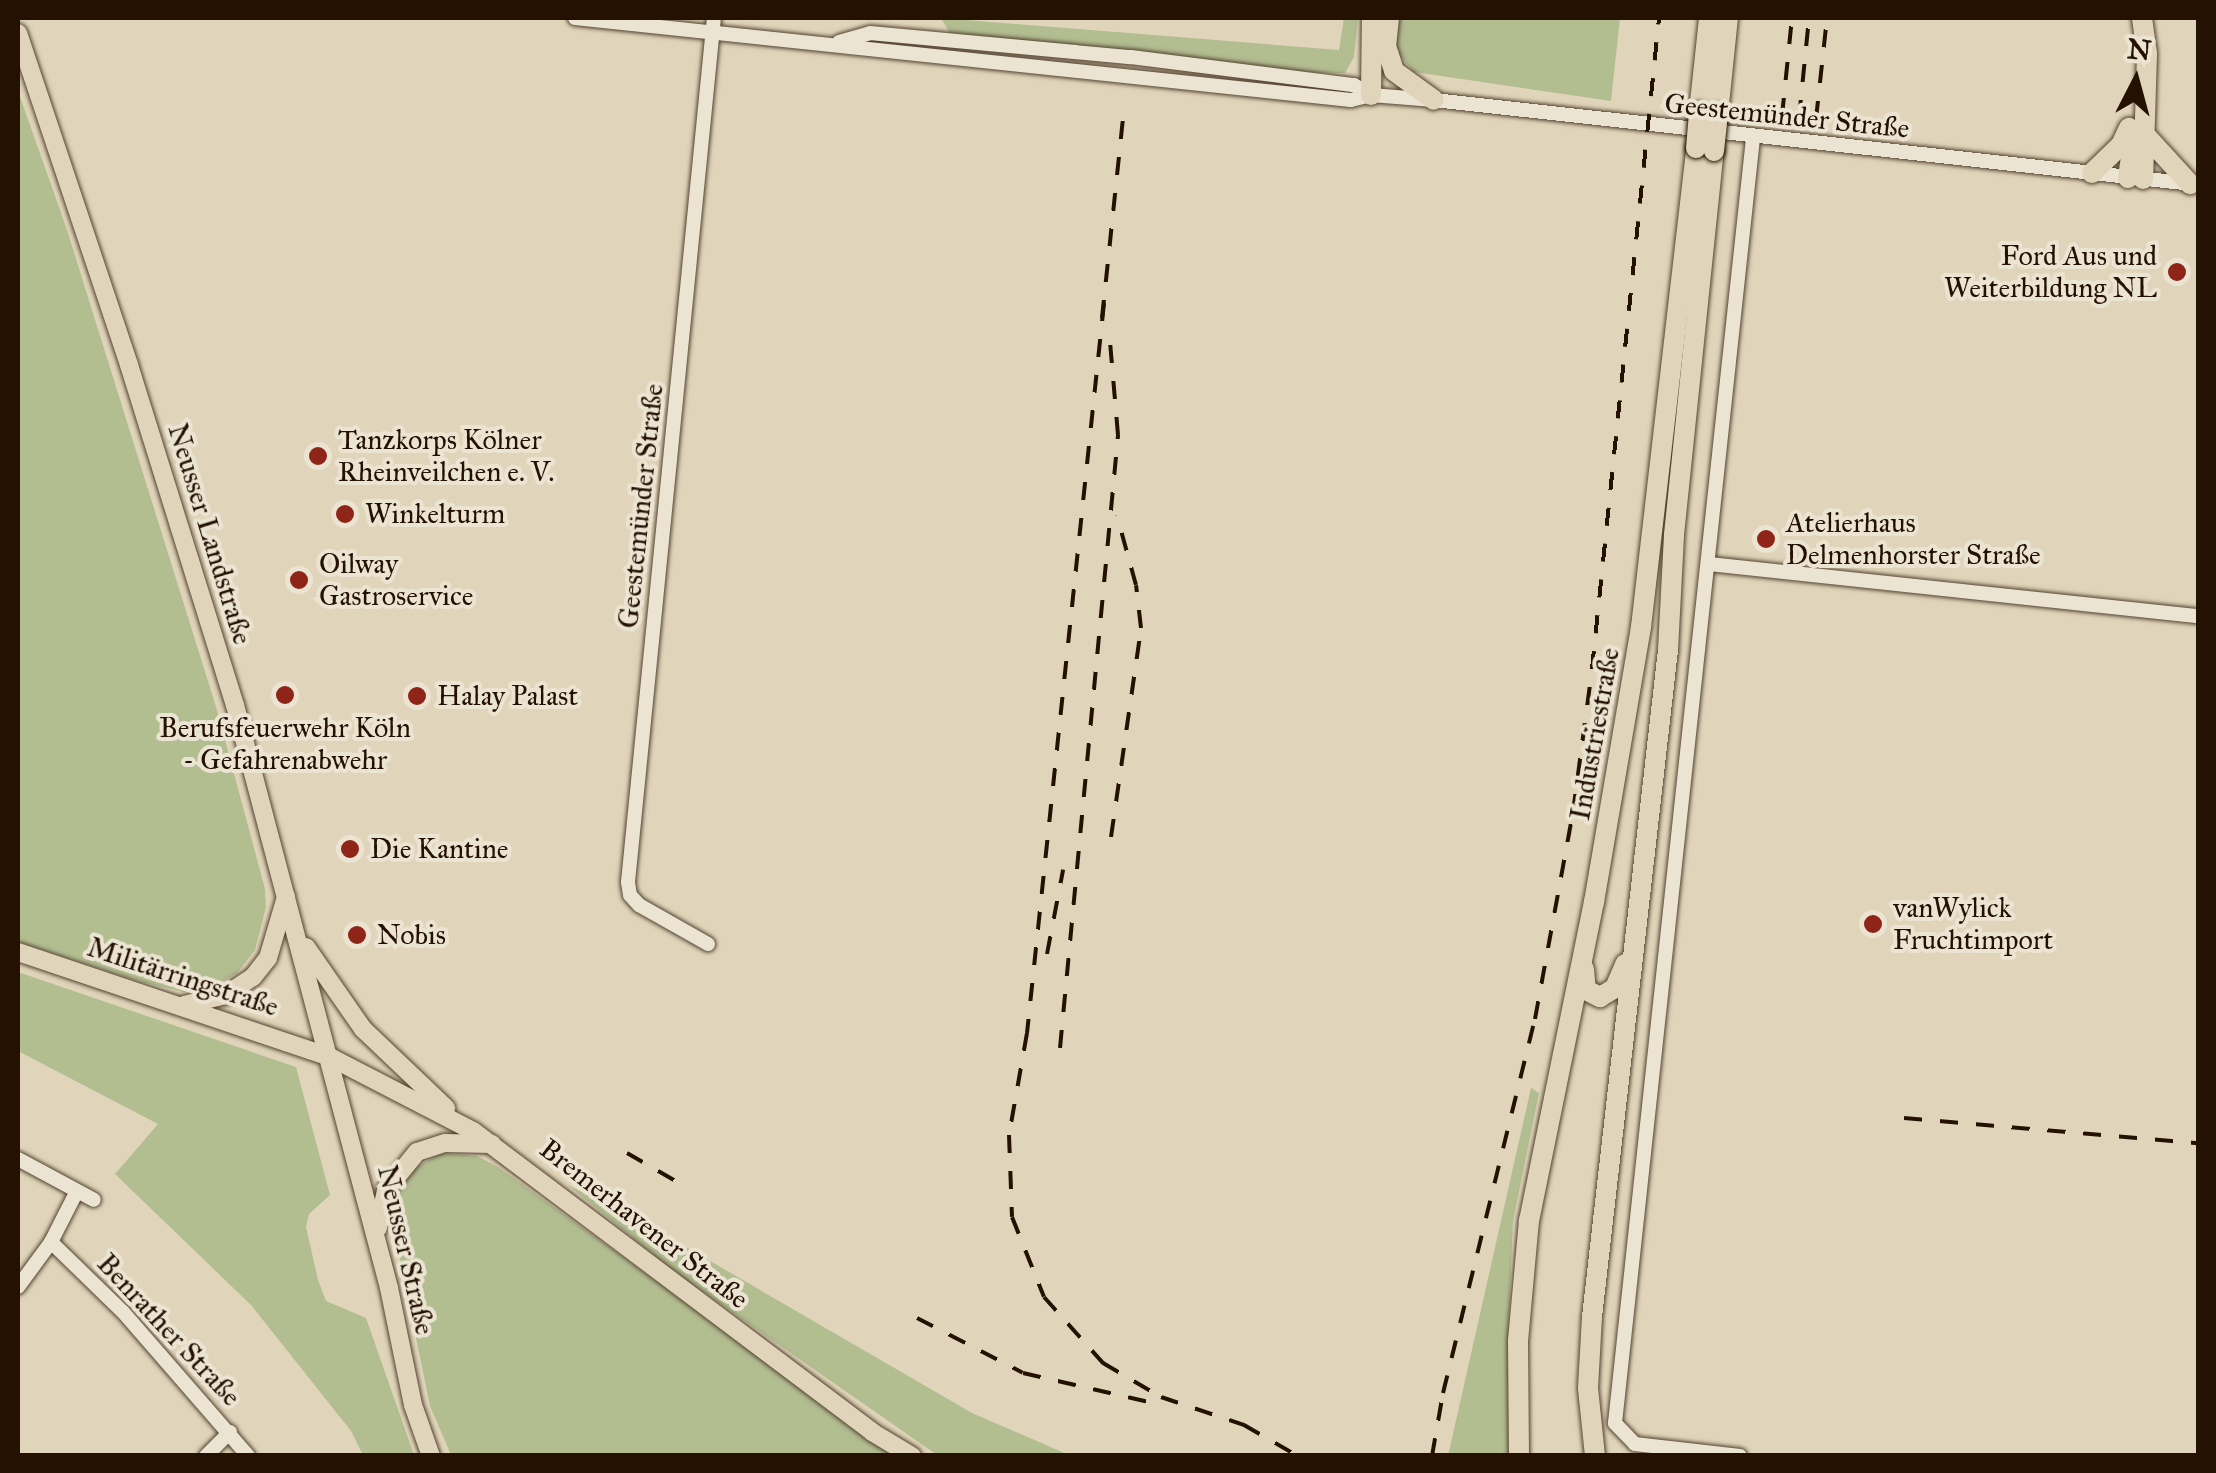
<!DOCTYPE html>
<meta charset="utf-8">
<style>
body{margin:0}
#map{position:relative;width:2216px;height:1473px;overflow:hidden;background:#e0d5ba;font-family:"IM FELL Great Primer",serif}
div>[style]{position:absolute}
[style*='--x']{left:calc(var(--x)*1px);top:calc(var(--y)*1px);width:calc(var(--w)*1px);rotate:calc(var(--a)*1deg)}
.green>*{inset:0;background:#b2bd90}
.roads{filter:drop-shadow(0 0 2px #534230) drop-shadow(0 0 2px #534230)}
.minor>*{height:14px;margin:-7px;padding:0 7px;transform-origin:7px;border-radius:7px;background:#ebe4d2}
.major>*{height:18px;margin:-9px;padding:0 9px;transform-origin:9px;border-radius:9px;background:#e0d5ba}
.highway>*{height:20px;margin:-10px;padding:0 10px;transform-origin:10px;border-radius:10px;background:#e0d5ba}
.rail>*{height:4px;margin-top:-2px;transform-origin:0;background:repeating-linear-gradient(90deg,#241102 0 18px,transparent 0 36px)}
.bridges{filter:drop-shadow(0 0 2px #241102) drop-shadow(0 0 2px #241102)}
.highway-bridge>*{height:20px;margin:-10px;padding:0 10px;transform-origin:10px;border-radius:10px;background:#e0d5ba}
.dots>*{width:28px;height:28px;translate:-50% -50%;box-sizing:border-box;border:5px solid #ebe4d2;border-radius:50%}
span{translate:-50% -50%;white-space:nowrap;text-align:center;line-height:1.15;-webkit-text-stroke:8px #ebe4d2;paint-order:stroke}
.street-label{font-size:28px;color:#241102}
.poi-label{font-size:28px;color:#241102}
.right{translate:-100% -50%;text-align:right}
.left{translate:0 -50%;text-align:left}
.frame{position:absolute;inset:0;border:20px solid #241102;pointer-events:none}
.north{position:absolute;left:2086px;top:30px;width:100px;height:100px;-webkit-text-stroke:8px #ebe4d2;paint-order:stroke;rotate:6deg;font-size:28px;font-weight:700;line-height:40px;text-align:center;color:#241102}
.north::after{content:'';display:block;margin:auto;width:35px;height:45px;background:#241102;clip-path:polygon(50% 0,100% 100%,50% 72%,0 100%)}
</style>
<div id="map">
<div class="green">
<i style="clip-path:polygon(941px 18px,1339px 50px,1344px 18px,1358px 18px,1354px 57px,1345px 73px,1273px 72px,1236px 63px,951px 35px)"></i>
<i style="clip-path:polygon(1399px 18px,1620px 18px,1611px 101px,1414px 72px,1396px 51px)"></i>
<i style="clip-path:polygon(18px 91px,67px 230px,217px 710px,265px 889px,266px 907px,255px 950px,237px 973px,207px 991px,184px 992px,141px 982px,18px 942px)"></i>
<i style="clip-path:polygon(18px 972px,296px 1067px,330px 1195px,309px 1214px,306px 1227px,318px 1280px,326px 1301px,366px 1318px,414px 1455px,363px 1455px,351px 1431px,251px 1305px,115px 1174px,158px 1124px,18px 1051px)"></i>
<i style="clip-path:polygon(1531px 1088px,1539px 1093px,1513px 1221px,1508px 1338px,1512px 1455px,1448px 1456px)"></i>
<i style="clip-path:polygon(441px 1153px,477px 1156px,498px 1167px,898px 1455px,451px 1455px,430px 1406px,389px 1205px,405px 1174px)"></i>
<i style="clip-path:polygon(568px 1185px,667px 1236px,972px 1413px,1069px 1455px,937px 1455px,676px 1273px)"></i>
</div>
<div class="roads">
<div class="minor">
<i style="--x:575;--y:18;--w:780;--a:6.03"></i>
<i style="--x:1351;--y:100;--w:21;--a:-14"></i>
<i style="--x:1371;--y:95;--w:63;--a:4.5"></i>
<i style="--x:1434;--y:100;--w:764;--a:6.32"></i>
<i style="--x:839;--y:42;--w:32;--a:-16"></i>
<i style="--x:870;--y:33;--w:262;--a:5.3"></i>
<i style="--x:1131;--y:57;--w:225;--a:7.2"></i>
<i style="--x:1354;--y:85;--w:20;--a:30"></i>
<i style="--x:1709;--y:564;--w:492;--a:6.1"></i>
<i style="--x:708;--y:944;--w:79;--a:-150.5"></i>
<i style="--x:639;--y:905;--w:13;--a:-132"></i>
<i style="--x:630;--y:895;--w:13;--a:-99"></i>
<i style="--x:628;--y:882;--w:868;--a:-84.32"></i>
<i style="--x:18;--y:1159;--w:86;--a:28.3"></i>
<i style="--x:51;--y:1242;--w:100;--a:44.2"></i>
<i style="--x:123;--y:1312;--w:191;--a:49"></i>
<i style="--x:18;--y:1287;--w:56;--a:-53.7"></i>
<i style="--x:51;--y:1242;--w:57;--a:-63"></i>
<i style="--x:206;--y:1456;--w:34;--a:-45"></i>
<i style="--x:1740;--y:1456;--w:106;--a:-173.5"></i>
<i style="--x:1635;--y:1444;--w:29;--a:-134"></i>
<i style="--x:1615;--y:1423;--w:1292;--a:-83.87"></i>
</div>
<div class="major">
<i style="--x:18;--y:33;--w:350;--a:71.5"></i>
<i style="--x:129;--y:365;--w:356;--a:72.7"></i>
<i style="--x:235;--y:705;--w:603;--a:75.2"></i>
<i style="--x:389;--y:1288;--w:119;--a:78.4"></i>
<i style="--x:413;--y:1405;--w:54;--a:70.6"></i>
<i style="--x:306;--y:947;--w:100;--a:55.2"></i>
<i style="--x:363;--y:1029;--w:115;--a:43.6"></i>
<i style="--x:18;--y:952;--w:329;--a:18.6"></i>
<i style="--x:330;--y:1057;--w:161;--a:27.4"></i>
<i style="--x:473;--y:1131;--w:500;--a:37"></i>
<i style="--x:872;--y:1432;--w:47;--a:31"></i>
<i style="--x:184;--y:1005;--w:43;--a:-13.4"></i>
<i style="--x:226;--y:995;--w:32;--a:-34"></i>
<i style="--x:253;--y:977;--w:24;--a:-52"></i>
<i style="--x:268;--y:958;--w:64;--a:-73.6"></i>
<i style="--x:378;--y:1228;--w:39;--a:-78"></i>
<i style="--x:386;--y:1190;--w:49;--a:-50.8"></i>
<i style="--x:417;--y:1152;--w:29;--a:-18"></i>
<i style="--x:445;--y:1143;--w:47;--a:1.2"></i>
</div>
<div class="highway">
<i style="--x:1389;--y:18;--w:28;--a:96"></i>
<i style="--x:1386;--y:46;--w:26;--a:72"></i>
<i style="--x:1394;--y:71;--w:49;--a:35.9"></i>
<i style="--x:2142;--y:18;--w:36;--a:82"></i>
<i style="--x:2147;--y:54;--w:125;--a:91.8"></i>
<i style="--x:1371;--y:95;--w:77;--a:-89.3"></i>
<i style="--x:1699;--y:112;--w:95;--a:-83.9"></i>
<i style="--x:1718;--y:114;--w:97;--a:-84.1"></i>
<i style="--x:2147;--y:137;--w:64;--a:47.5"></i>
<i style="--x:2092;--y:173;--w:40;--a:-44"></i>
<i style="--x:2121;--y:145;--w:19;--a:-65"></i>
<i style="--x:2128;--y:178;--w:43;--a:-82.1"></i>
<i style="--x:1584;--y:969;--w:21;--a:85"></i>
<i style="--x:1586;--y:990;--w:16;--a:27"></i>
<i style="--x:1600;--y:997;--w:17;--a:-31"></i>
<i style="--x:1615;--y:988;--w:26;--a:-67"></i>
<i style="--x:1519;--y:1456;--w:115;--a:-90.5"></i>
<i style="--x:1518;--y:1341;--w:121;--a:-84.8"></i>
<i style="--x:1529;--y:1221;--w:326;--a:-78.5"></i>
<i style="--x:1594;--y:902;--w:279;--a:-80.3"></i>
<i style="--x:1641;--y:627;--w:482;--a:-83.4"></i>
<i style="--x:1595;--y:1456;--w:68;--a:-95.9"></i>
<i style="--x:1588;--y:1388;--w:71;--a:-86.8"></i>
<i style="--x:1592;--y:1317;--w:671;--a:-83.5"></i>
<i style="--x:1668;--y:650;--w:115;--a:-87"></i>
<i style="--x:1674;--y:535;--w:386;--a:-84.1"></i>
</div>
</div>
<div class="rail">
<i style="--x:1782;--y:116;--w:99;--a:-84.2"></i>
<i style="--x:1799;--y:118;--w:100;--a:-84.3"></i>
<i style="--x:1816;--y:119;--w:102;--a:-83.8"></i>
<i style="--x:1104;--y:303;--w:734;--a:96.02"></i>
<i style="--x:1027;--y:1033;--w:104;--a:100"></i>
<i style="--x:1009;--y:1135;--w:82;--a:87.9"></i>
<i style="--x:1012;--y:1217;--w:86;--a:68.2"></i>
<i style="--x:1044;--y:1297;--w:89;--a:48.2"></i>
<i style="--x:1103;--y:1363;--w:67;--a:30.4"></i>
<i style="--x:1161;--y:1397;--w:88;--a:18.6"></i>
<i style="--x:1244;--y:1425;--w:62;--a:29.9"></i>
<i style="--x:1102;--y:318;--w:210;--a:-84"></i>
<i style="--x:1111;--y:837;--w:211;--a:-81.8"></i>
<i style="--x:1141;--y:628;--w:43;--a:-96.6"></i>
<i style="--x:1136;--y:585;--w:72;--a:-105.4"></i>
<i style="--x:1047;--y:954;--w:86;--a:-79.2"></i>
<i style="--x:1060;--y:1048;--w:616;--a:-84.59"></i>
<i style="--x:1118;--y:435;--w:94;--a:-94.9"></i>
<i style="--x:1904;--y:1118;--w:295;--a:4.9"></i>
<i style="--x:627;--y:1153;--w:62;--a:29.9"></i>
<i style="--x:917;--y:1318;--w:119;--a:27.4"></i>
<i style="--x:1023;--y:1373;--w:138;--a:13"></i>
<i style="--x:1432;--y:1456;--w:64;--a:-80.1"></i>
<i style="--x:1443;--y:1393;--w:385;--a:-76.2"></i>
<i style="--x:1535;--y:1019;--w:210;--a:-79.6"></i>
<i style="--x:1573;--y:812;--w:144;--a:-82.4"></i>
<i style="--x:1592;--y:669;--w:654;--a:-84.12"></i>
</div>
<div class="bridges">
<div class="highway-bridge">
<i style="--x:1696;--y:148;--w:36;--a:-85"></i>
<i style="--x:1714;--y:151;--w:37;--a:-84"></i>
</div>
</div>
<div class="dots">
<i style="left:2177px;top:272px;background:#8f2418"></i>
<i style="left:318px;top:456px;background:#8f2418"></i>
<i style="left:345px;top:514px;background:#8f2418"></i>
<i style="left:1766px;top:539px;background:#8f2418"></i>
<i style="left:299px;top:580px;background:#8f2418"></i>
<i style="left:285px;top:695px;background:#8f2418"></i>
<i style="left:417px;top:696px;background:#8f2418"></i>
<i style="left:350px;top:849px;background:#8f2418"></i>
<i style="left:1873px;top:924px;background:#8f2418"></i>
<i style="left:357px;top:935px;background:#8f2418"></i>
</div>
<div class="street-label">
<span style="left:1787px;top:116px;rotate:6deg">Geestemünder Straße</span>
<span style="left:641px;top:506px;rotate:-84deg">Geestemünder Straße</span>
<span style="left:210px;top:534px;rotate:73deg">Neusser Landstraße</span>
<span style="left:1595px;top:734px;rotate:-80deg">Industriestraße</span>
<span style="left:183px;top:977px;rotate:18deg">Militärringstraße</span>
<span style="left:644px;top:1224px;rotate:38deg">Bremerhavener Straße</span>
<span style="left:406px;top:1250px;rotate:77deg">Neusser Straße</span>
<span style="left:169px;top:1330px;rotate:47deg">Benrather Straße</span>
</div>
<div class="poi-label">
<span class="right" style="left:2157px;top:272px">Ford Aus und<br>Weiterbildung NL</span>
<span class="left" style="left:338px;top:456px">Tanzkorps Kölner<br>Rheinveilchen e. V.</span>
<span class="left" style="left:365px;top:514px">Winkelturm</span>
<span class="left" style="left:1786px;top:539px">Atelierhaus<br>Delmenhorster Straße</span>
<span class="left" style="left:319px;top:580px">Oilway<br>Gastroservice</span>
<span class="left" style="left:437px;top:696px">Halay Palast</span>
<span style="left:285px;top:744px">Berufsfeuerwehr Köln<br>- Gefahrenabwehr</span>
<span class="left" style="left:370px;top:849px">Die Kantine</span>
<span class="left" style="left:1893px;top:924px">vanWylick<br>Fruchtimport</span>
<span class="left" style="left:377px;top:935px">Nobis</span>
</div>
<div class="frame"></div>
<div class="north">N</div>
</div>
